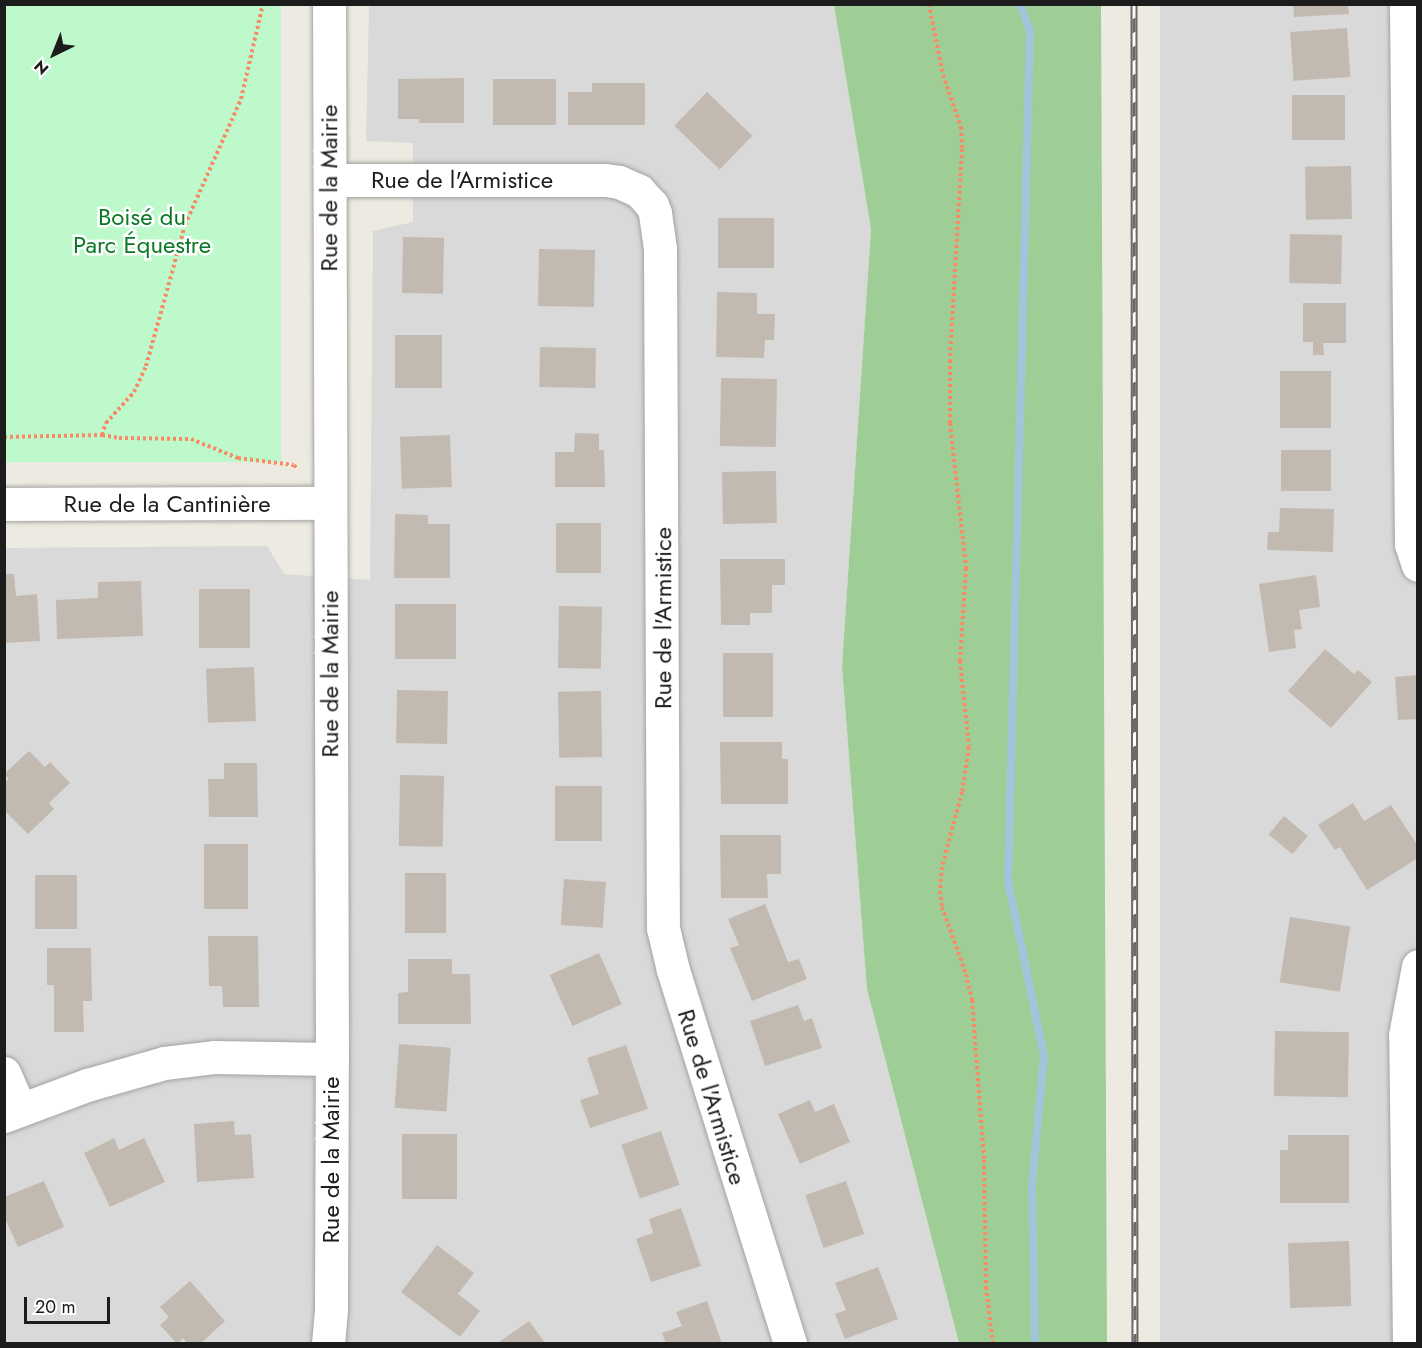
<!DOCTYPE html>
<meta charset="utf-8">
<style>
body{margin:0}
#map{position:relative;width:1422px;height:1348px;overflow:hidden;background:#edebe1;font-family:Jost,sans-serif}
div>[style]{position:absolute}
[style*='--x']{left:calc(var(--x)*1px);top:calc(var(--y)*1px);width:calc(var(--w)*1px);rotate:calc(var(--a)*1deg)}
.residential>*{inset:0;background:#dad9d9;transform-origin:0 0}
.forest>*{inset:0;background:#9ecd96}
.park>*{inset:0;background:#bdf9ca;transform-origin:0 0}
.stream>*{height:8px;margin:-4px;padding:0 4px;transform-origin:4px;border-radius:4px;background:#a1c6dc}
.building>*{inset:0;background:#c2bab1;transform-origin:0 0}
.path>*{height:4px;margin-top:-2px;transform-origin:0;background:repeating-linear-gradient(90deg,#f98a66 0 3px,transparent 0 6px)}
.roads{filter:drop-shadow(0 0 2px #a3a3a3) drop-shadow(0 0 2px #a3a3a3)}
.minor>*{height:33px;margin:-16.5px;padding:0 16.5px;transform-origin:16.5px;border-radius:16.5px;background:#fff}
.rail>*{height:7px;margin-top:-3.5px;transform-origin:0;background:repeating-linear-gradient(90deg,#fff 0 14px,#6a6a6a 0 28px);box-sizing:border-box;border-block:2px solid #6a6a6a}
span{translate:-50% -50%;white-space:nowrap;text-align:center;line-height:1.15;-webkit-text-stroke:5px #fff;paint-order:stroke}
.street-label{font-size:24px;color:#1c1c1c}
.park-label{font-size:24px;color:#0b7924}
.frame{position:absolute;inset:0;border:6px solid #1c1c1c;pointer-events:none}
.north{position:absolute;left:24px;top:24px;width:60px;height:60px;-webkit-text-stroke:4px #fff;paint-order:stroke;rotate:223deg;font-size:16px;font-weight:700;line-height:24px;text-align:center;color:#1c1c1c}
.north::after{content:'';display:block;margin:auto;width:21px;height:27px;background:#1c1c1c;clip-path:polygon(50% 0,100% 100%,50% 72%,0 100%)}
.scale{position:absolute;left:24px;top:1297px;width:86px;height:27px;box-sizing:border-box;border:3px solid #1c1c1c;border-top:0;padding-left:8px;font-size:18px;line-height:21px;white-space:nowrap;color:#1c1c1c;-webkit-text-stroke:4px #fff;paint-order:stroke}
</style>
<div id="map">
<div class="residential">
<i style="clip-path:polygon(369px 5px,834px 5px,871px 229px,842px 666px,867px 989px,959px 1343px,5px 1343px,4px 548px,267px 546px,284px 574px,370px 580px,373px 231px,413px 222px,413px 143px,366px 141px)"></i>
<i style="left:1160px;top:5px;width:257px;height:1338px"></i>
</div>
<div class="forest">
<i style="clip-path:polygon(834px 5px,1101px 5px,1107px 1343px,959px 1343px,867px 989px,842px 666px,871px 229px)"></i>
</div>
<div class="park">
<i style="left:4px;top:5px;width:277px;height:457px"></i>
</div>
<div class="stream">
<i style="--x:1020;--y:4;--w:29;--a:70"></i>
<i style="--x:1030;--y:31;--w:850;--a:91.48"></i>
<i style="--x:1008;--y:881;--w:179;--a:78.4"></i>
<i style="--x:1044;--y:1056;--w:130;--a:95.3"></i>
<i style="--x:1032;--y:1185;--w:159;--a:88.9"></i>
</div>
<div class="building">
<i style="clip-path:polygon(1293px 4px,1348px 4px,1349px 14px,1294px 17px)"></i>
<i style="left:1347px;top:28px;width:49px;height:57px;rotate:86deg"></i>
<i style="clip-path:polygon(464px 78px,464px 123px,419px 123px,419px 119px,398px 119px,398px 79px)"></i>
<i style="left:493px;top:79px;width:63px;height:46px"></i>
<i style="clip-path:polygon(592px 83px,645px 83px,645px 125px,568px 125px,568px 92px,592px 92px)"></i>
<i style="left:707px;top:92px;width:63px;height:47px;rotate:44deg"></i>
<i style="left:1292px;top:95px;width:53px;height:45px"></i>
<i style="left:1351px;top:166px;width:53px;height:46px;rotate:89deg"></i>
<i style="left:718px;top:218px;width:56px;height:50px"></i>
<i style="left:1290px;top:234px;width:52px;height:49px;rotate:1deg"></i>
<i style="left:403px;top:237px;width:41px;height:56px;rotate:1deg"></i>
<i style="left:539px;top:249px;width:56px;height:57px;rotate:1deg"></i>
<i style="clip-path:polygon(717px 292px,757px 293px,757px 314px,775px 314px,774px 340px,765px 340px,764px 358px,716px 357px)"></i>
<i style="clip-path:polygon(1303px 303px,1346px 303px,1346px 343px,1323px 343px,1324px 355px,1313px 355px,1313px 342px,1303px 342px)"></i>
<i style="left:442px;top:335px;width:53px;height:47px;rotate:90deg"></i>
<i style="left:540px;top:347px;width:56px;height:40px;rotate:1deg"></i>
<i style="left:1280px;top:371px;width:51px;height:57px"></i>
<i style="left:721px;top:378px;width:56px;height:68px;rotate:1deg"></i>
<i style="clip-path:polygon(575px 433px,599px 434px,599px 450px,604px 450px,605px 487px,555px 487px,555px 452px,574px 452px)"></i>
<i style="left:450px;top:435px;width:52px;height:50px;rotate:88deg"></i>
<i style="left:1281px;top:450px;width:50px;height:41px"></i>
<i style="left:776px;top:471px;width:52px;height:54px;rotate:89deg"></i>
<i style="clip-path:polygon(1280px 508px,1334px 509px,1333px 552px,1267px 550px,1268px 532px,1279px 532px)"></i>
<i style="clip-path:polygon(395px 514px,428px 515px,428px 524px,450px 524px,450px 578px,394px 578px)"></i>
<i style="left:556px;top:523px;width:45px;height:50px"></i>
<i style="clip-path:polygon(720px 559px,785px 559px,785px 585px,772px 585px,772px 613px,750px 613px,750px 625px,721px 625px)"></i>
<i style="clip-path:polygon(4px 574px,14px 574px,16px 596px,37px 594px,40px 641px,4px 643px)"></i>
<i style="clip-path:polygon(1316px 575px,1320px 607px,1299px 610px,1302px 629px,1294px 630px,1296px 648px,1269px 652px,1259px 584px)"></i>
<i style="clip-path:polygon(141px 581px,143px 636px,57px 639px,56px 600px,98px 598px,98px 582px)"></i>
<i style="left:199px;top:589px;width:51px;height:59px"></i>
<i style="left:395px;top:604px;width:61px;height:55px"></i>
<i style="left:559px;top:606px;width:43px;height:62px;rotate:1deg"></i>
<i style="clip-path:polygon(1325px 649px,1354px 674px,1358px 670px,1372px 682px,1331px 728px,1288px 691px)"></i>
<i style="left:723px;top:653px;width:50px;height:64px"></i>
<i style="left:254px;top:667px;width:54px;height:48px;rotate:88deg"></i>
<i style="clip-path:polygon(1418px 675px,1418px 719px,1398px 720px,1395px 677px)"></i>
<i style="left:397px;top:690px;width:51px;height:53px;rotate:1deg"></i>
<i style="left:601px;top:691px;width:66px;height:43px;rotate:89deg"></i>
<i style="clip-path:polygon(720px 742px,782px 742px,782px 759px,788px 759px,788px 804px,721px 804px)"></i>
<i style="clip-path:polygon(29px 751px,45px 767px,50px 762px,70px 783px,49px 803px,54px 809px,28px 834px,4px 810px,4px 783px,9px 779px,4px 774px)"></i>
<i style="clip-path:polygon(224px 763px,257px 763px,258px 817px,209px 817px,208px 779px,224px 779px)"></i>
<i style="left:400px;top:775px;width:44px;height:71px;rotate:1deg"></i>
<i style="left:555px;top:786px;width:47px;height:55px"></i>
<i style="clip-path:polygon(1353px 803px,1364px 821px,1391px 805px,1418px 846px,1418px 858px,1367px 890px,1340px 847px,1335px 850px,1318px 825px)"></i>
<i style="left:1284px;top:816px;width:31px;height:24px;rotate:40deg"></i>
<i style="clip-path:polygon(720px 835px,781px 835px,781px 874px,767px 874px,768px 898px,721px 898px)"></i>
<i style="left:204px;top:844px;width:44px;height:65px"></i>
<i style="left:405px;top:873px;width:41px;height:60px"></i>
<i style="left:35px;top:875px;width:42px;height:54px"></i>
<i style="left:564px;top:879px;width:42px;height:46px;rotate:4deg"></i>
<i style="clip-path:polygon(765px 904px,788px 962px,799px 959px,807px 979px,752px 1001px,730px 948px,739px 945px,728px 919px)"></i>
<i style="left:1290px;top:917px;width:61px;height:66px;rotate:9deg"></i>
<i style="clip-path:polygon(208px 936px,258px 936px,259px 1007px,223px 1007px,222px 986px,209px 986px)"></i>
<i style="clip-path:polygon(47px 948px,91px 948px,92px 1001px,83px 1001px,84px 1032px,54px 1032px,54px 985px,47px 985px)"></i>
<i style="left:599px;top:953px;width:56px;height:54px;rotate:66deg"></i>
<i style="clip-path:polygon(408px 959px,452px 959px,452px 974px,470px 974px,471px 1024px,398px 1024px,398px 993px,408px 992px)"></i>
<i style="clip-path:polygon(798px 1005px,804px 1021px,812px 1018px,822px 1048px,765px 1066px,750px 1021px)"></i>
<i style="left:1275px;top:1031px;width:74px;height:65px;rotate:1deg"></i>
<i style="left:399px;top:1044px;width:52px;height:64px;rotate:4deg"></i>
<i style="clip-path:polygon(626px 1045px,648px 1109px,590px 1128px,580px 1100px,599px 1094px,587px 1058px)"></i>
<i style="clip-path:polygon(810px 1100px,815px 1112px,834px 1104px,850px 1142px,800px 1164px,778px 1114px)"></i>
<i style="clip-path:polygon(234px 1121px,235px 1135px,251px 1134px,254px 1178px,197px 1182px,194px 1124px)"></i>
<i style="left:661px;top:1131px;width:57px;height:42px;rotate:71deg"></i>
<i style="left:402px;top:1134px;width:55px;height:65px"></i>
<i style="clip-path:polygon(1288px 1135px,1349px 1135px,1349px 1203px,1280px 1203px,1280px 1150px,1288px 1150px)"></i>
<i style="clip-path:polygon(114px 1138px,119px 1150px,144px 1138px,165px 1182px,110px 1207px,84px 1153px)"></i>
<i style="clip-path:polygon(44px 1181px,64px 1227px,18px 1247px,4px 1216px,4px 1197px)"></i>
<i style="left:846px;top:1181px;width:56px;height:43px;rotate:71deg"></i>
<i style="clip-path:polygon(681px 1208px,701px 1266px,651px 1282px,636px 1239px,653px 1233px,649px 1219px)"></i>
<i style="left:1349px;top:1241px;width:65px;height:61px;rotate:88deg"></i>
<i style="clip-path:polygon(437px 1245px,474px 1273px,458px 1294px,480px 1311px,460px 1337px,401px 1292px)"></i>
<i style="clip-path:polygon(878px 1267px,898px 1319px,845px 1339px,835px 1314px,846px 1310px,835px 1283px)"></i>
<i style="clip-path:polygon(190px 1281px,225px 1321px,200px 1344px,188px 1344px,183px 1338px,177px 1344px,160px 1325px,169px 1317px,160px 1307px)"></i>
<i style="clip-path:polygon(707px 1301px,722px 1344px,666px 1344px,662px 1333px,682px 1326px,676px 1312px)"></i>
<i style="clip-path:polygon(529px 1321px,546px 1344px,496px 1344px)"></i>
</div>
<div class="path">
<i style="--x:929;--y:4;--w:72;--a:78.8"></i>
<i style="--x:943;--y:75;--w:55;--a:70.9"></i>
<i style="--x:961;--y:127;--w:22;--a:87"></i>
<i style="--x:962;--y:149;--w:211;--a:93.3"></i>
<i style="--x:950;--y:360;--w:63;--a:90"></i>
<i style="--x:950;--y:423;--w:146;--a:83.7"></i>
<i style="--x:966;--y:568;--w:93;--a:93.7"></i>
<i style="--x:960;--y:661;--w:86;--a:84"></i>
<i style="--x:969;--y:747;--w:46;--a:98.8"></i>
<i style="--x:962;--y:792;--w:78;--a:104.9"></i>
<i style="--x:942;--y:867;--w:24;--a:95"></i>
<i style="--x:940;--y:891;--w:16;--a:83"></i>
<i style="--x:942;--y:907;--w:71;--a:70.3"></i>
<i style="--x:966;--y:974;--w:27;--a:77"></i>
<i style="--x:972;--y:1000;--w:160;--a:85.7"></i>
<i style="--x:984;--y:1160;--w:127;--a:89.1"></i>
<i style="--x:986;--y:1287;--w:57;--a:83"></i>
<i style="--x:102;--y:435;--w:13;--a:-72"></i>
<i style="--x:106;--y:423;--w:42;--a:-47.9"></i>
<i style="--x:134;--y:392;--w:29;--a:-65"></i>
<i style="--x:146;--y:366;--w:146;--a:-74.5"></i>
<i style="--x:185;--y:225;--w:138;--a:-66"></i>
<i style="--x:241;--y:99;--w:98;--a:-77"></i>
<i style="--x:4;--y:437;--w:98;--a:-1.2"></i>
<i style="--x:102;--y:435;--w:17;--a:10"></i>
<i style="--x:119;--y:438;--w:72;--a:0.8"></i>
<i style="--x:191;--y:439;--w:51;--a:22"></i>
<i style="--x:238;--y:458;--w:56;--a:7.1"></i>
<i style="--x:294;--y:465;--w:6;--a:51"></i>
</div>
<div class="roads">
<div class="minor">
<i style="--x:1406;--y:4;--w:540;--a:89.47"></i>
<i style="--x:1411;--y:544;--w:22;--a:72"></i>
<i style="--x:330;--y:180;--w:275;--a:0"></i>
<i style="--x:605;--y:180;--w:14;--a:8"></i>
<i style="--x:619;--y:182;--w:22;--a:24"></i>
<i style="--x:639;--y:191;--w:19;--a:47"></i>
<i style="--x:652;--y:205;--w:9;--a:69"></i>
<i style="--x:655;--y:213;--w:37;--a:82"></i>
<i style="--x:660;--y:250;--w:678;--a:89.75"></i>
<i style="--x:663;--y:928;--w:43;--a:76.6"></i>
<i style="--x:673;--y:970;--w:392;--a:72.6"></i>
<i style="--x:4;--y:504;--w:326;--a:-0.2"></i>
<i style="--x:4;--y:1073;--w:39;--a:66"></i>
<i style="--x:4;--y:1116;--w:89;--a:-20.5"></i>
<i style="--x:87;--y:1085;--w:80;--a:-15.9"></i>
<i style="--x:164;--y:1063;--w:50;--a:-6.8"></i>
<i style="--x:214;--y:1057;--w:118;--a:1"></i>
<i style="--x:328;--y:1344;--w:36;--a:-85"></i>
<i style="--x:331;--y:1308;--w:249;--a:-89.8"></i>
<i style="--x:332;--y:1059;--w:1055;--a:-90.16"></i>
<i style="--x:1409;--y:1344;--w:309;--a:-90.7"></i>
<i style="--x:1405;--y:1035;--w:70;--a:-79.3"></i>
</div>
</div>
<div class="rail">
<i style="--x:1134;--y:4;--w:1340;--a:89.96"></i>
</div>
<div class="street-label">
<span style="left:462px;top:180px">Rue de l'Armistice</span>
<span style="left:329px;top:188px;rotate:-90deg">Rue de la Mairie</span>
<span style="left:167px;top:504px">Rue de la Cantinière</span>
<span style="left:663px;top:618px;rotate:-90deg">Rue de l'Armistice</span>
<span style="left:330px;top:674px;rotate:-90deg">Rue de la Mairie</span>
<span style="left:712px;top:1097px;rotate:73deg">Rue de l'Armistice</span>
<span style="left:331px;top:1160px;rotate:-90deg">Rue de la Mairie</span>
</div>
<div class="park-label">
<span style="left:142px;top:231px">Boisé du<br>Parc Équestre</span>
</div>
<div class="frame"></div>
<div class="north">N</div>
<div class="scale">20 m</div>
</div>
